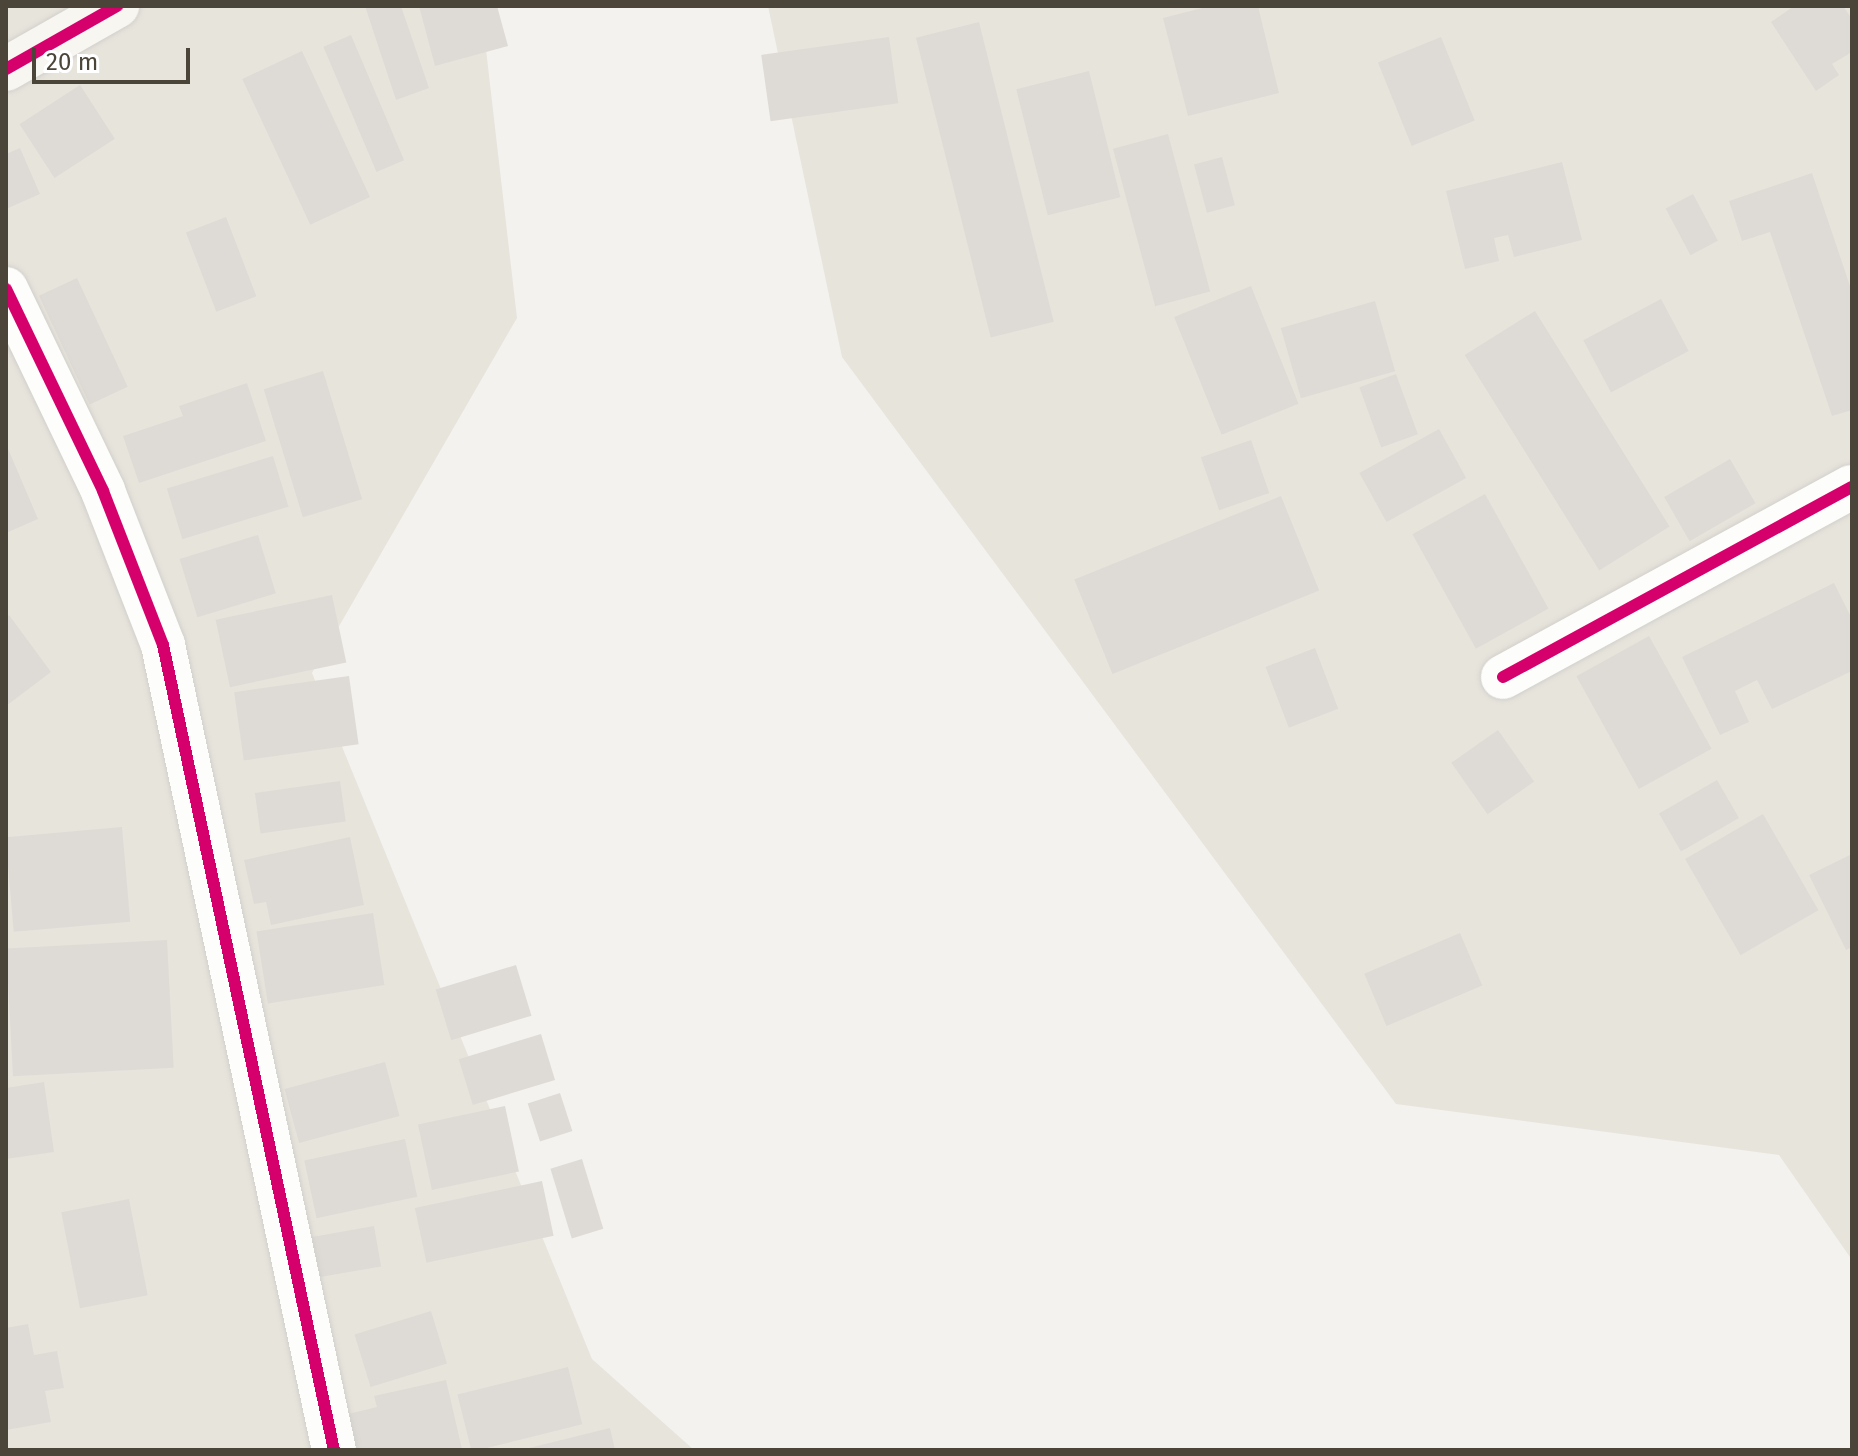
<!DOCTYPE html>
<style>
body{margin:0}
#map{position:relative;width:1858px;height:1456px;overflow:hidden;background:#f4f2ee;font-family:"Fira Sans",sans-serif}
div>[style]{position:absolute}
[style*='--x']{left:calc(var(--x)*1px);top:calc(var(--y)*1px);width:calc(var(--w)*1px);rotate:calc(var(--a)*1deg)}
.residential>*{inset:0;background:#e7e4dc}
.building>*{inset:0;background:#dedbd6;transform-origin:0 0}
.roads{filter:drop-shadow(0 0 2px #d2d0cb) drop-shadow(0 0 2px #d2d0cb)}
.street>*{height:44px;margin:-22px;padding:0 22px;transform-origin:22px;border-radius:22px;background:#fdfdfc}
.secondary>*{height:44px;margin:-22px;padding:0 22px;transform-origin:22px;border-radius:22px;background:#f7f6f1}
.cycleway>*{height:12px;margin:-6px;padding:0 6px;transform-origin:6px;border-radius:6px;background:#d6006c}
span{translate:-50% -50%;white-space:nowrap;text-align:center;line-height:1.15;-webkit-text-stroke:6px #fff;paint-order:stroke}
.frame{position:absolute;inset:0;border:8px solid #4b4439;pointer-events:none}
.scale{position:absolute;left:32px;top:48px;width:158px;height:36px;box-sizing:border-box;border:4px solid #4b4439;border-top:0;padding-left:10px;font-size:24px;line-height:28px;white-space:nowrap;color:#4b4439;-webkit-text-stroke:6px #fff;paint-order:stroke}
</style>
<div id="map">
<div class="residential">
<i style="clip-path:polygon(6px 6px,481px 6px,517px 318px,312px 673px,592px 1359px,694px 1450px,6px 1450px)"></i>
<i style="clip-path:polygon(768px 6px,1852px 6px,1852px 1260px,1779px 1155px,1396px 1104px,842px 357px)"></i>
</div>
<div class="building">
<i style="clip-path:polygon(365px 6px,401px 6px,429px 88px,396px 100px)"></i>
<i style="clip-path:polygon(419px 6px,497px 6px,508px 46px,435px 66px)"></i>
<i style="clip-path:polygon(1210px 6px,1258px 6px,1279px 93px,1188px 116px,1163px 18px)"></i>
<i style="clip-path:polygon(1794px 6px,1843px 6px,1852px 19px,1852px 52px,1832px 64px,1839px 75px,1816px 91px,1771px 22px)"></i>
<i style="left:979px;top:22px;width:309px;height:65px;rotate:76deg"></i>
<i style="left:351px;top:35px;width:136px;height:30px;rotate:67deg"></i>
<i style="left:889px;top:37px;width:67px;height:129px;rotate:82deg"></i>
<i style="left:1441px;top:37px;width:90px;height:68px;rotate:68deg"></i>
<i style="left:302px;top:51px;width:161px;height:66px;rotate:65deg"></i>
<i style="left:1089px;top:71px;width:130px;height:75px;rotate:76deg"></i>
<i style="left:80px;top:85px;width:64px;height:72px;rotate:57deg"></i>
<i style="left:1168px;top:134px;width:163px;height:57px;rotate:75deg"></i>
<i style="clip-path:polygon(20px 148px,40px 194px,6px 209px,6px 154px)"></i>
<i style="left:1222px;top:157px;width:50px;height:29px;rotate:75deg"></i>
<i style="clip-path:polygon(1562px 162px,1582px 240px,1514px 257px,1508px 235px,1494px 238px,1499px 261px,1465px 269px,1446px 191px)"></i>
<i style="clip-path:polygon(1812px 173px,1852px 292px,1852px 410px,1832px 416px,1770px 232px,1742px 241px,1729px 201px)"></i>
<i style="left:1693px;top:194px;width:53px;height:31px;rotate:62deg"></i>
<i style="left:226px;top:217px;width:85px;height:43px;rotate:69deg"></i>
<i style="left:77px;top:278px;width:120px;height:42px;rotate:65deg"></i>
<i style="left:1251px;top:286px;width:127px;height:83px;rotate:68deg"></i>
<i style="left:1661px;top:299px;width:59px;height:88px;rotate:62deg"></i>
<i style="left:1375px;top:301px;width:73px;height:98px;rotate:74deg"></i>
<i style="left:1535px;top:311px;width:254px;height:83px;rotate:58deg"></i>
<i style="left:323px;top:371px;width:134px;height:62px;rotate:73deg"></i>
<i style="left:1396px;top:374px;width:64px;height:39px;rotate:70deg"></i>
<i style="clip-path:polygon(247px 383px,266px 441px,139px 483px,123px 436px,183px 416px,179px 406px)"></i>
<i style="left:1439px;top:429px;width:56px;height:91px;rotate:61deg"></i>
<i style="left:1251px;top:440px;width:56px;height:53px;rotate:71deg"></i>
<i style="clip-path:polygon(6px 444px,38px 519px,6px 533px)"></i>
<i style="left:273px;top:456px;width:53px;height:111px;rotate:73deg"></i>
<i style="left:1730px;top:459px;width:51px;height:76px;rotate:60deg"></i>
<i style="left:1485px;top:494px;width:131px;height:83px;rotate:61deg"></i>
<i style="left:1281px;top:496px;width:102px;height:223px;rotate:68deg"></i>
<i style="left:258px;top:535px;width:61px;height:82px;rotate:73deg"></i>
<i style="clip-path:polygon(1834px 583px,1852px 619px,1852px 671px,1772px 709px,1757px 680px,1735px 691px,1749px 722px,1720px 735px,1682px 657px)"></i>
<i style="left:332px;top:595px;width:69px;height:119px;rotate:78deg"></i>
<i style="clip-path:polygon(9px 615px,51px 672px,6px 706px,6px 618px)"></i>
<i style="left:1649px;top:636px;width:129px;height:83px;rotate:61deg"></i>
<i style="left:1315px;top:648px;width:65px;height:53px;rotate:69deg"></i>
<i style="left:349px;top:676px;width:69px;height:116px;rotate:82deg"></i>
<i style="left:1498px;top:730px;width:63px;height:57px;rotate:55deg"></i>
<i style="left:1717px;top:780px;width:44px;height:67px;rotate:60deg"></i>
<i style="left:340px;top:781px;width:41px;height:86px;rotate:82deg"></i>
<i style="left:1763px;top:814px;width:111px;height:90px;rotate:60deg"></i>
<i style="left:122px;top:827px;width:95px;height:117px;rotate:85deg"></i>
<i style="clip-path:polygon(350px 837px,364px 905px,271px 925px,266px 902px,254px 904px,244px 860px)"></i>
<i style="clip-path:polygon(1852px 854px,1852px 947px,1846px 950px,1809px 875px)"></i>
<i style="left:373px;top:913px;width:73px;height:118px;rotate:81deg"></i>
<i style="left:1460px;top:933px;width:57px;height:104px;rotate:67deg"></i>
<i style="left:167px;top:940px;width:128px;height:161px;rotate:87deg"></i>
<i style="left:516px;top:965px;width:53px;height:84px;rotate:73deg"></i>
<i style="left:541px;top:1034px;width:48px;height:86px;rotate:73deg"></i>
<i style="left:385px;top:1062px;width:56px;height:104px;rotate:75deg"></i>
<i style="clip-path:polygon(44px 1082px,54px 1152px,6px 1159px,6px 1088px)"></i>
<i style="left:560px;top:1093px;width:40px;height:34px;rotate:72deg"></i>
<i style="left:505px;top:1106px;width:67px;height:89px;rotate:78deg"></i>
<i style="left:405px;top:1139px;width:59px;height:103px;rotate:78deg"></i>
<i style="left:582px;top:1159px;width:73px;height:33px;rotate:73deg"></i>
<i style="left:542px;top:1181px;width:56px;height:130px;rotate:78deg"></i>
<i style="left:129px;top:1199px;width:98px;height:69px;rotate:79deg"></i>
<i style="left:374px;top:1226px;width:41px;height:63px;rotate:80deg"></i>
<i style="left:431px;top:1311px;width:55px;height:80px;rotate:73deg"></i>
<i style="clip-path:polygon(28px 1324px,34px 1355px,57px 1351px,64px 1388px,45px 1391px,51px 1422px,6px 1430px,6px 1328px)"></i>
<i style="left:568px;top:1367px;width:59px;height:114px;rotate:76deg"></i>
<i style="clip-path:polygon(446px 1380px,462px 1449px,348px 1450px,340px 1416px,377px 1407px,374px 1396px)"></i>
<i style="clip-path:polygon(610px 1428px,615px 1450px,525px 1450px,525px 1449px)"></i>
</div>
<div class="roads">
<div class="street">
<i style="--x:6;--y:289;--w:224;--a:64.3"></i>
<i style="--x:103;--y:491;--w:165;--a:68.7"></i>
<i style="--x:163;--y:645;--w:823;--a:78.01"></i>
<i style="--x:1503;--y:677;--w:397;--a:-28.6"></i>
</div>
<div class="secondary">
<i style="--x:6;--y:69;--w:128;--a:-29.6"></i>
</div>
</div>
<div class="cycleway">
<i style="--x:6;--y:69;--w:128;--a:-29.6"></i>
<i style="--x:6;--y:289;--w:224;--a:64.3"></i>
<i style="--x:103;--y:491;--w:165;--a:68.7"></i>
<i style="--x:163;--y:645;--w:823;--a:78.01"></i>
<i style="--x:1503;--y:677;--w:397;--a:-28.6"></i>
</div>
<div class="frame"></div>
<div class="scale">20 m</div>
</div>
